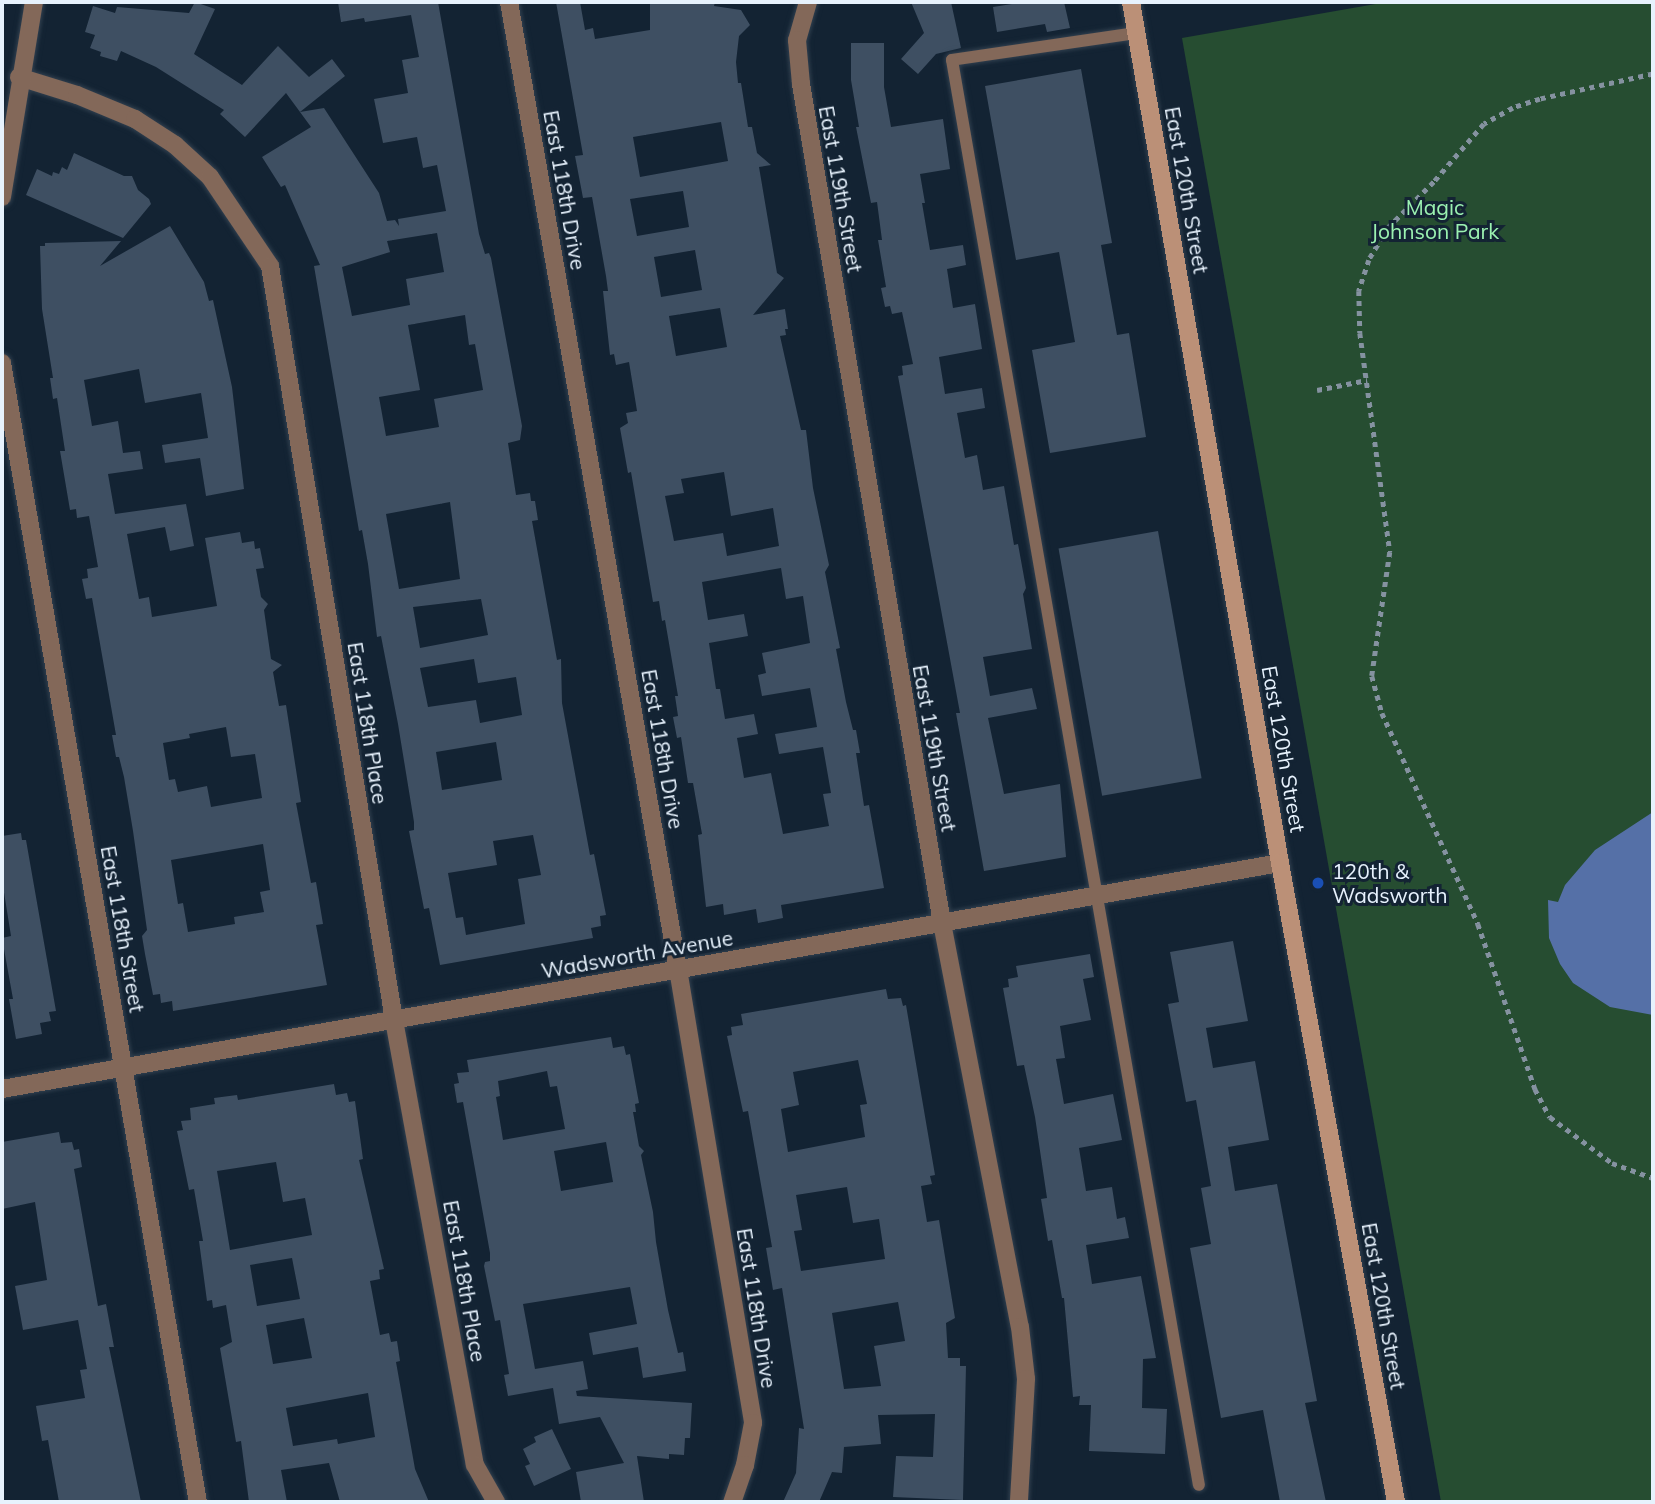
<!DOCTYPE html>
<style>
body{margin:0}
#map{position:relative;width:1655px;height:1504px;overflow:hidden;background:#132333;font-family:Mulish,sans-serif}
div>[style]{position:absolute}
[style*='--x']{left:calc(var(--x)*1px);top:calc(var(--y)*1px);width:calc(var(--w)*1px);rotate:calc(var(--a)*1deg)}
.green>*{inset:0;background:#264d31}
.water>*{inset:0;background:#5570a7}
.building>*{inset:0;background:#3e4f62;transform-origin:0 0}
.path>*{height:4.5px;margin-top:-2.25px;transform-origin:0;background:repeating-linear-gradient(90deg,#8592a0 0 5px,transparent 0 10px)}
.roads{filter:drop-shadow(0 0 2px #31404f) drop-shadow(0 0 2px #31404f)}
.lane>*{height:12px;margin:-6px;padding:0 6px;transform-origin:6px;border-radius:6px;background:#836859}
.street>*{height:18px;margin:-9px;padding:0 9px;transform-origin:9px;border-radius:9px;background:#836859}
.secondary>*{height:18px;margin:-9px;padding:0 9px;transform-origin:9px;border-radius:9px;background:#bb9077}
.dots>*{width:19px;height:19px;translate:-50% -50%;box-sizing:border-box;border:4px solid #132333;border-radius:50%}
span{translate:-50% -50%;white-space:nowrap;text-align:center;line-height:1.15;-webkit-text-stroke:6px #132333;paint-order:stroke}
.street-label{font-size:21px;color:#e7f2fd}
.park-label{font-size:21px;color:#9bf2b1}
.poi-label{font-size:21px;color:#e7f2fd}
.left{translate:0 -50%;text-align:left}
.frame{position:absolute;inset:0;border:4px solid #e7f2fd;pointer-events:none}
</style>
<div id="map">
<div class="green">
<i style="clip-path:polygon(1387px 2px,1653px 2px,1653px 1502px,1441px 1502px,1182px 38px)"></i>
</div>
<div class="water">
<i style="clip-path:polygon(1653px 812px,1653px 1015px,1610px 1007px,1573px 983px,1560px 964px,1549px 938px,1548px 900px,1558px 902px,1565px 885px,1595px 850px)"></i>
</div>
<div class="building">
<i style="clip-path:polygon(195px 2px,215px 9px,194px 54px,242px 85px,278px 46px,309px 77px,332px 59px,345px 76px,300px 112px,286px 93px,245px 137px,220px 114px,224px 110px,156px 67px,121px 51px,117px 61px,100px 56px,101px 52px,90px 48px,95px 35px,85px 32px,93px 6px,115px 13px,117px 7px,189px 13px)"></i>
<i style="clip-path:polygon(evenodd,338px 2px,438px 2px,479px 234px,485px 254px,489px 253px,491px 258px,522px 426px,520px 440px,508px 443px,516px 495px,530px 493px,531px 501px,535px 501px,538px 520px,532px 521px,557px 660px,561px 659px,562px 703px,590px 855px,594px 854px,606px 915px,600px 916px,601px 926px,591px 928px,593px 938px,440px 965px,429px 908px,424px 909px,409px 831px,414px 830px,414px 822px,398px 724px,381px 636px,377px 637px,368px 564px,362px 530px,359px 531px,314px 266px,320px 265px,285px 185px,281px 187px,262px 157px,311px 127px,300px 112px,324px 108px,379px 193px,387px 221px,395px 220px,399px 226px,398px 219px,446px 211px,437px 165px,423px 168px,417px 137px,383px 143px,374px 99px,408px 93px,402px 60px,419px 57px,411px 15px,365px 22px,364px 18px,341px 22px,338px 2px,437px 233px,444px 272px,406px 279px,410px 305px,352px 316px,342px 267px,390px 252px,387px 241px,437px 233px,338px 2px,465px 315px,469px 345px,475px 344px,483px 390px,434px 399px,439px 427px,386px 436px,379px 397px,420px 390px,408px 325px,465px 315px,338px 2px,450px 502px,460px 579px,399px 589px,386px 514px,450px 502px,338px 2px,481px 599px,488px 635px,420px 648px,413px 607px,481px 599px,338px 2px,474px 659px,478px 683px,516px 677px,522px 715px,480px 723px,476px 700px,428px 707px,420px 668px,474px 659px,338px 2px,496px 742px,502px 780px,442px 790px,436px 752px,496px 742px,338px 2px,533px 835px,541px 875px,518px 879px,525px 924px,466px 935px,463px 917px,456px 918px,448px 873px,497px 865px,493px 841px,533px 835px)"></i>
<i style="clip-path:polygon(evenodd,556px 2px,580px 2px,585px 30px,593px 28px,595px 39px,650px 30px,650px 2px,715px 2px,714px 6px,741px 10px,750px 25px,739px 36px,736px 62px,738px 83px,741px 83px,748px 127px,752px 127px,757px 153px,771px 165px,759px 167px,777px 273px,784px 278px,753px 315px,785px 309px,788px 329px,785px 329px,786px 335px,780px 336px,801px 430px,806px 430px,813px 488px,829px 565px,825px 572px,840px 648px,836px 649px,846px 702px,853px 730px,856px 730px,860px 753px,856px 753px,864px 806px,869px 805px,884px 888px,781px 905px,783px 918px,758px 923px,756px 909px,724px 915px,723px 904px,706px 907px,698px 835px,702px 834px,693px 783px,688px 783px,681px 737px,677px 738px,673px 717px,678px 716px,675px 696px,678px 696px,665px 620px,662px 621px,659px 601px,653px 602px,631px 472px,628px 473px,620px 428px,628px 423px,626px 413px,637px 411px,629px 362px,616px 365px,614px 354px,610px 355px,603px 291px,608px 291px,606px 276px,592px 197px,583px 198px,575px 156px,583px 155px,556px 2px,721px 122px,728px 161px,640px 177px,633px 137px,721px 122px,556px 2px,683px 191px,689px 227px,637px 236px,630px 199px,683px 191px,556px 2px,695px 250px,702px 290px,661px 297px,654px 257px,695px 250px,556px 2px,720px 308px,727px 347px,676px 356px,669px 316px,720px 308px,556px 2px,724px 472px,731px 516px,773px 508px,779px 546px,727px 556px,723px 533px,674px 541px,665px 496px,684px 493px,681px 479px,724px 472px,556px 2px,781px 568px,786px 599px,803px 596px,810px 643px,762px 653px,766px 673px,758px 675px,762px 696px,810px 688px,817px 727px,775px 734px,779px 754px,823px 747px,831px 793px,823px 794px,829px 826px,783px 834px,771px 773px,744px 778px,737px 738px,758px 734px,754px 714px,725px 719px,720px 689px,716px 689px,709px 643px,748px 636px,744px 614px,708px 620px,702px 582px,781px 568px)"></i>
<i style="clip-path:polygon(911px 2px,951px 2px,961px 48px,936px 54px,918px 74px,901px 59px,924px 33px)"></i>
<i style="clip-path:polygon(1025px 2px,1064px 2px,1070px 28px,1047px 32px,1045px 24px,997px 32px,993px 7px)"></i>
<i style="clip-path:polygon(851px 43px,884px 43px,884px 87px,891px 127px,943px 119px,950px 169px,920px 174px,925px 203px,922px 203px,930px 250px,963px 245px,966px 265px,947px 269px,953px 308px,975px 304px,982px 349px,939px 357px,945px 394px,982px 388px,985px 408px,957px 413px,965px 458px,977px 455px,983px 490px,1004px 486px,1014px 545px,1018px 544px,1026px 588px,1023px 594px,1032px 649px,983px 657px,990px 696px,1032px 688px,1037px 709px,988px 718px,1004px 794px,1060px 784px,1066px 857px,984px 871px,956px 713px,960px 713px,898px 376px,903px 375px,902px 366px,913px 364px,902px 312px,892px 314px,890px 306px,885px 307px,881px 288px,886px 287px,878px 240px,882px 240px,877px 202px,871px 203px,856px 127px,859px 127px,851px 80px)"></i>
<i style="clip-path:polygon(1081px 69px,1112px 243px,1101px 245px,1117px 335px,1129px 333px,1146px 437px,1050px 453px,1032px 350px,1075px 342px,1059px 252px,1016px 260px,985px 86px)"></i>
<i style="clip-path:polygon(74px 153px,124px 176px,132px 176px,138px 190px,149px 199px,151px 204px,123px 238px,26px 195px,37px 169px,52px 176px,53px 172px,59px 174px,62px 167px,67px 170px)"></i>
<i style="clip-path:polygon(evenodd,170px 226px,204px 282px,209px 301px,213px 300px,232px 387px,244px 489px,206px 496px,200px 458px,165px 463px,162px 445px,208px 438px,201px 393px,145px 403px,139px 369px,84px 380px,92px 426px,118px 421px,123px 453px,140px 451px,143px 469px,108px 474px,115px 514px,186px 504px,194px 546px,170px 551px,165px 527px,127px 534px,139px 599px,149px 597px,152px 617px,217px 606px,205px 538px,240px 532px,242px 543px,254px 541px,255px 549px,260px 548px,264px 568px,256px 569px,261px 597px,268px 604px,264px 610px,271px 659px,282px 665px,273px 672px,279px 706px,286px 705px,301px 802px,296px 803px,311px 883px,316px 882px,323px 924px,316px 925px,327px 985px,173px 1011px,172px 1001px,161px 1003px,160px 994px,153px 995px,145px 954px,142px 936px,147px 930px,133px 831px,124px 777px,119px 757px,116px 757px,112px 735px,116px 735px,92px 598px,86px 599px,82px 579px,88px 578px,87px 569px,98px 567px,89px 516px,77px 518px,76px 509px,70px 510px,60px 451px,65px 451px,57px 398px,53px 399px,50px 378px,53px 378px,42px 309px,40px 246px,45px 246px,45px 243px,121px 241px,100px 266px,170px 226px,226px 727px,231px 757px,255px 754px,262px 798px,211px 807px,207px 786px,178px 792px,175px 779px,169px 780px,163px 743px,190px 738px,189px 734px,226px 727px,170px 226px,263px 844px,270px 890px,260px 892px,264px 912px,234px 917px,235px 924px,188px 932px,183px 903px,178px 904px,171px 860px,263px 844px)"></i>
<i style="left:1158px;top:531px;width:251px;height:101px;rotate:80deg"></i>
<i style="clip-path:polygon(21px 833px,22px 840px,26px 840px,56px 1011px,49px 1012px,51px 1021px,40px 1023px,42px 1034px,16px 1039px,9px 999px,13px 999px,2px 938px,11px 936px,2px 880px,2px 836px)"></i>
<i style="clip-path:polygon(1233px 941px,1248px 1021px,1206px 1028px,1213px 1068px,1255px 1061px,1269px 1140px,1228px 1147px,1235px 1191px,1277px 1184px,1317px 1401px,1305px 1403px,1326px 1502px,1280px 1502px,1263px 1410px,1221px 1418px,1190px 1248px,1211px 1244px,1201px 1188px,1211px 1186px,1196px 1100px,1186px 1102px,1168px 1004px,1179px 1002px,1170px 952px)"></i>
<i style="clip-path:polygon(1090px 954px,1094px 977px,1083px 979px,1091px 1020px,1060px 1026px,1065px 1058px,1056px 1059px,1064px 1104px,1113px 1094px,1122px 1140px,1079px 1148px,1086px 1191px,1112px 1187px,1117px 1219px,1125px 1217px,1129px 1238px,1086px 1245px,1092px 1284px,1141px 1276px,1156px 1358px,1143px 1359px,1142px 1408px,1167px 1409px,1165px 1454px,1089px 1451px,1091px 1405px,1079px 1405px,1080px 1396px,1073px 1397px,1064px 1298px,1062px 1298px,1052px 1240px,1048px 1241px,1041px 1199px,1047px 1198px,1035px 1117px,1024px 1065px,1017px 1066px,1003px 988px,1009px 987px,1008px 979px,1018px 977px,1016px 966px)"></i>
<i style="clip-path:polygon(evenodd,886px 989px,888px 999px,901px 998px,903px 1006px,906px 1005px,935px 1175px,930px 1176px,932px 1184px,921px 1186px,927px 1222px,939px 1220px,955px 1318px,946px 1323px,948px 1358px,960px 1358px,960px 1366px,966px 1366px,963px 1500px,893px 1497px,896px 1456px,933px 1457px,935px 1414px,878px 1415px,881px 1444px,844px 1447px,842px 1473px,832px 1472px,819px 1502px,783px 1502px,796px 1473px,799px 1428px,804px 1429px,782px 1288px,773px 1290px,766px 1248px,772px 1247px,748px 1111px,743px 1112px,727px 1036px,732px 1035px,731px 1027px,743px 1025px,741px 1014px,886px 989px,858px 1060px,867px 1104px,860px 1105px,865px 1137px,788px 1152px,781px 1109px,799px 1105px,793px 1072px,858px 1060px,886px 989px,847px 1187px,853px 1223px,879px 1219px,885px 1259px,801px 1271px,794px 1231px,802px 1230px,796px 1195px,847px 1187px,886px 989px,898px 1302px,905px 1341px,874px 1346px,881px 1386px,844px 1389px,832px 1313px,898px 1302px)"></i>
<i style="clip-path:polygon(evenodd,611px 1037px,613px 1048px,624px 1046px,626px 1055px,630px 1054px,639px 1103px,635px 1104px,636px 1112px,633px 1112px,639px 1146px,644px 1151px,641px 1155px,653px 1212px,656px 1242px,668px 1310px,678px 1353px,683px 1352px,686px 1371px,643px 1378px,638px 1347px,593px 1355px,589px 1333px,637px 1324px,630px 1287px,523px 1304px,535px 1369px,583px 1361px,588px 1389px,576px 1391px,577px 1396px,692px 1403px,690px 1438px,685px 1438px,684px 1455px,669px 1454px,669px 1459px,637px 1456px,644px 1502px,581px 1502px,576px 1472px,624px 1463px,600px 1417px,559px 1424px,553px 1388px,508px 1396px,504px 1375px,509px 1374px,500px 1320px,495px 1321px,484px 1266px,485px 1262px,490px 1261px,490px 1253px,463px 1102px,457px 1103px,454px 1084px,459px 1083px,457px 1073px,469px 1072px,467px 1060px,611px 1037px,547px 1071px,550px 1087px,557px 1086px,565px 1129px,503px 1140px,496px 1097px,500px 1096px,498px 1081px,547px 1071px,611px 1037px,606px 1142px,613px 1182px,561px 1191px,554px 1151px,606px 1142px)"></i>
<i style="clip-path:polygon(evenodd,334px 1084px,336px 1095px,347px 1093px,349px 1102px,355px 1101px,363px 1159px,359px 1160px,384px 1269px,379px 1270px,380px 1279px,370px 1281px,380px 1335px,389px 1333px,391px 1342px,397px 1341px,400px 1361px,396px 1362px,415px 1469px,429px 1502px,340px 1502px,329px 1463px,281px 1470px,287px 1502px,249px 1502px,241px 1441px,236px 1442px,220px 1348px,232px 1342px,226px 1305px,213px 1308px,212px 1300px,207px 1301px,199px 1241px,203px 1241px,194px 1189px,189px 1190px,177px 1131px,183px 1130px,181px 1121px,191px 1120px,190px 1108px,215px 1104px,214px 1098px,237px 1095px,238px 1100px,334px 1084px,276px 1162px,283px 1202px,305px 1198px,312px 1235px,230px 1250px,217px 1171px,276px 1162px,334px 1084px,292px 1258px,300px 1299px,257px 1306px,250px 1265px,292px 1258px,334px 1084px,304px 1318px,312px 1358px,273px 1364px,266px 1325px,304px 1318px,334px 1084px,368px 1393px,375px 1437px,338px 1444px,337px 1439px,293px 1446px,286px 1408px,368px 1393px)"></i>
<i style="clip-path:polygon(59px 1132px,61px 1143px,72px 1142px,74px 1150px,79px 1149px,82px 1167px,74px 1169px,98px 1306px,106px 1304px,114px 1347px,109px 1347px,141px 1502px,59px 1502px,48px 1440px,42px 1441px,36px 1406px,85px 1398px,80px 1370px,87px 1369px,78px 1320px,23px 1330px,15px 1286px,47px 1280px,35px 1202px,2px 1209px,2px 1142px)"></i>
<i style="clip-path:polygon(552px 1429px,571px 1469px,534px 1486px,525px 1466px,530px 1464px,523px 1449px,536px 1442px,534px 1437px)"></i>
</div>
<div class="path">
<i style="--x:1653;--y:74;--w:116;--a:167.5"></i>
<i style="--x:1540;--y:99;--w:28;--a:162"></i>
<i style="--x:1513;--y:108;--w:33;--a:151"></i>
<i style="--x:1484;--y:124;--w:77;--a:130.8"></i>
<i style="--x:1434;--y:182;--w:65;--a:135"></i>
<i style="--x:1388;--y:228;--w:37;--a:121"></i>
<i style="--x:1369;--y:260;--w:33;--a:108"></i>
<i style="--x:1359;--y:291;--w:42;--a:88.6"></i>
<i style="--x:1360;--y:333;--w:221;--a:82.2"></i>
<i style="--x:1390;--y:552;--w:125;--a:98.3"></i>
<i style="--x:1372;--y:676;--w:38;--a:75"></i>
<i style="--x:1382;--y:713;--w:232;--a:65.5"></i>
<i style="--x:1478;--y:924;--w:175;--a:70.9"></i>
<i style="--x:1535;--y:1089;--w:32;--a:62"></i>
<i style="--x:1550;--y:1117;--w:77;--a:36.6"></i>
<i style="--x:1612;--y:1163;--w:44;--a:20.1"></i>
<i style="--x:1317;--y:390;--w:51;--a:-11.3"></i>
</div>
<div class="roads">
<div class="lane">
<i style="--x:1136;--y:33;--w:186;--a:171.7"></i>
<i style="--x:952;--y:60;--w:1446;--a:80.17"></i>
</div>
<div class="street">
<i style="--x:509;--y:2;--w:982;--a:80.09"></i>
<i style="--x:678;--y:969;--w:460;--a:80.6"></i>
<i style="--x:753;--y:1423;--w:43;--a:100.8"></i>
<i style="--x:745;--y:1465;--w:39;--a:109"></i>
<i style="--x:808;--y:2;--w:40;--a:106"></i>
<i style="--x:797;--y:40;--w:44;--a:84.8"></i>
<i style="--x:801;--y:84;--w:851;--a:80.46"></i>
<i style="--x:942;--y:923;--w:411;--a:79.1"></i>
<i style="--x:1020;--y:1327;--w:52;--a:83.4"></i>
<i style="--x:1026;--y:1379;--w:123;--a:93.3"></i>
<i style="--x:19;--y:77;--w:61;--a:17.2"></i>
<i style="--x:77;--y:95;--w:63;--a:22.5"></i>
<i style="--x:135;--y:119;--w:48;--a:33"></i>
<i style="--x:175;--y:145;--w:47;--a:42.4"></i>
<i style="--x:210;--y:177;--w:107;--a:56"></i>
<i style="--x:270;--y:266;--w:764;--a:80.66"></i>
<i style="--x:394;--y:1020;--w:452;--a:79.7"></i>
<i style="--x:475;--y:1465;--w:43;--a:60.4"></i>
<i style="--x:2;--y:197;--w:198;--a:-80.7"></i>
<i style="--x:2;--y:363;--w:1156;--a:80.24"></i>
<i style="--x:2;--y:1089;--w:1298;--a:-10.03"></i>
</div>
<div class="secondary">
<i style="--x:1131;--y:2;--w:874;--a:80.18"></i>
<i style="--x:1280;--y:863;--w:649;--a:79.71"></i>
</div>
</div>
<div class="dots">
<i style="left:1318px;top:883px;background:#1a4fb4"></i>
</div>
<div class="street-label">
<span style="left:841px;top:189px;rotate:80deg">East 119th Street</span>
<span style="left:565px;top:190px;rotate:80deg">East 118th Drive</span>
<span style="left:1187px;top:190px;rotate:80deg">East 120th Street</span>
<span style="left:368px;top:723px;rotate:81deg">East 118th Place</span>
<span style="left:935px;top:748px;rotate:80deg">East 119th Street</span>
<span style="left:663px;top:749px;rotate:80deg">East 118th Drive</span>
<span style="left:1284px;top:749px;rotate:80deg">East 120th Street</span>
<span style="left:123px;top:929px;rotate:80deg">East 118th Street</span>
<span style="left:637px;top:954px;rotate:-10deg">Wadsworth Avenue</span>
<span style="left:465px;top:1281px;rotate:80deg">East 118th Place</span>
<span style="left:1384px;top:1306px;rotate:80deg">East 120th Street</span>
<span style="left:757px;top:1308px;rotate:81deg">East 118th Drive</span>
</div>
<div class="park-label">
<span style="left:1435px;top:219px">Magic<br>Johnson Park</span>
</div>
<div class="poi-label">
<span class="left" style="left:1332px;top:883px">120th &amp;<br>Wadsworth</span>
</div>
<div class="frame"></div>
</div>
